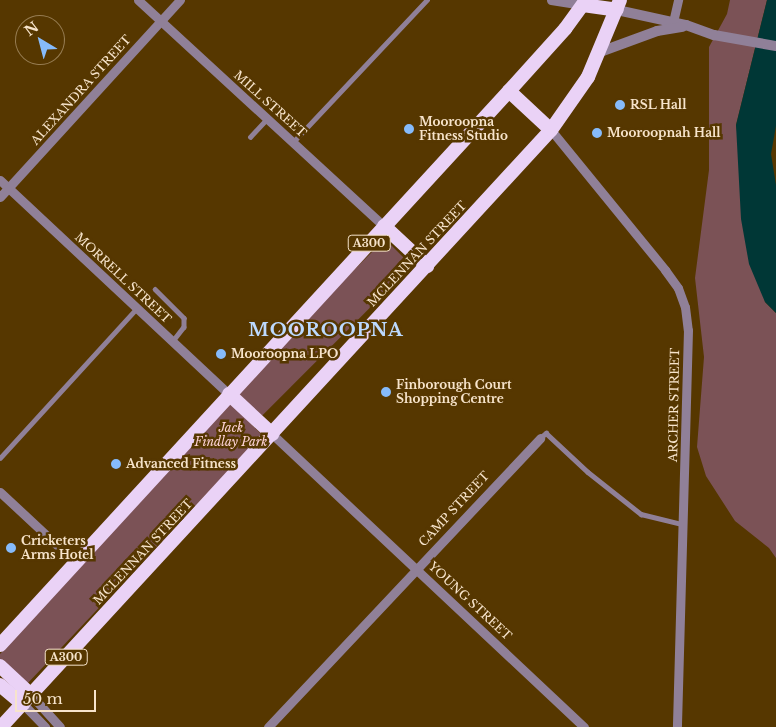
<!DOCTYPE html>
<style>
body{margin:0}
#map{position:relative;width:776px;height:727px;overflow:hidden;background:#563700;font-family:"Libre Baskerville",serif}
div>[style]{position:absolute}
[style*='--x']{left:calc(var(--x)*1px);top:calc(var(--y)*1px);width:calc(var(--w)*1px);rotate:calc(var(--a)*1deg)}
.green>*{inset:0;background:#7b5256;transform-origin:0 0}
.water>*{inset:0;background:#003736}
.service>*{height:4.5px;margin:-2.25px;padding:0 2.25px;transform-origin:2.25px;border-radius:2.25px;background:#908098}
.minor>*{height:9px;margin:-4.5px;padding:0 4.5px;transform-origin:4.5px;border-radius:4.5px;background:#908098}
.tertiary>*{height:10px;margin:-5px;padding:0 5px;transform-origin:5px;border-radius:5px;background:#908098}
.trunk>*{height:14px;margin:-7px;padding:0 7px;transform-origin:7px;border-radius:7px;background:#ead2f6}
.dots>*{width:14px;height:14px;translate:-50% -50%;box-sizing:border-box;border:2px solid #563700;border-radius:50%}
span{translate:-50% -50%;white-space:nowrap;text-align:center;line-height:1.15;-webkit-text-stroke:5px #563700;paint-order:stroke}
.shield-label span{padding:1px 4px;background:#563700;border:1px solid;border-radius:4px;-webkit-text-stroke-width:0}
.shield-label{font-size:11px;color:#f7e4cb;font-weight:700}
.street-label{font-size:12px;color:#f7e4cb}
.poi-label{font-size:12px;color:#f7e4cb;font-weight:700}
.left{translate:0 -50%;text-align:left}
.park-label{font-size:12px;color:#fed3d6;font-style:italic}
.district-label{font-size:18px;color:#bcd9fe;font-weight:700;letter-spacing:1px}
.north{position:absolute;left:15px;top:15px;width:50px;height:50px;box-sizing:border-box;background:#563700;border:1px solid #967c51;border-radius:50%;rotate:323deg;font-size:14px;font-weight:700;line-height:20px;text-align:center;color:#f7e4cb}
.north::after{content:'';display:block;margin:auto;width:18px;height:22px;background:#86bbfb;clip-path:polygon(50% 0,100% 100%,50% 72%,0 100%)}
.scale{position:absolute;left:15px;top:690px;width:81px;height:22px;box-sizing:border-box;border:2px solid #f7e4cb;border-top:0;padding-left:6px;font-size:15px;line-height:18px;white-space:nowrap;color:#f7e4cb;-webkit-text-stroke:4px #563700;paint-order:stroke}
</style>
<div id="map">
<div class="green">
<i style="clip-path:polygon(730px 0,767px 0,736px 125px,765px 302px,776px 313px,776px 558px,769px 548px,735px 521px,706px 476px,697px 447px,704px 357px,695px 278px,709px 170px,709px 47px,727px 14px)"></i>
<i style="left:385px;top:239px;width:38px;height:213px;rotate:45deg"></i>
<i style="clip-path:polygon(230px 403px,262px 435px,27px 684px,0 660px,0 654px)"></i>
</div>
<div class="water">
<i style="clip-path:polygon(767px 0,776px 0,776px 126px,771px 154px,776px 185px,776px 313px,765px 302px,749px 264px,741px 219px,736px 125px)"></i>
</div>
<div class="service">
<i style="--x:250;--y:137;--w:25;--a:-47"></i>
<i style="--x:293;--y:142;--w:195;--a:-46.7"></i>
<i style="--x:155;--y:289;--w:41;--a:45"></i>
<i style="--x:184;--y:318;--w:9;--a:90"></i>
<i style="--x:184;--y:327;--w:18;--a:128"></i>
<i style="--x:540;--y:438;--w:8;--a:-40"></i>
<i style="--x:546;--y:433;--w:57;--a:42.9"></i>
<i style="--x:588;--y:472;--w:68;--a:38.4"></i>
<i style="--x:641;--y:514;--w:42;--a:13.7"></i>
<i style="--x:0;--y:458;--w:203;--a:-47.6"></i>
</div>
<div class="minor">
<i style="--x:138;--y:0;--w:334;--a:42.6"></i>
<i style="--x:551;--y:0;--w:32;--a:9"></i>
<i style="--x:673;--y:22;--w:23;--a:-77"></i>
<i style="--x:551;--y:130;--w:181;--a:50.8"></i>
<i style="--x:665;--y:270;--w:22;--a:54"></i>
<i style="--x:678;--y:288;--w:20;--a:70"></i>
<i style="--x:685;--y:307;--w:23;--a:83"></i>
<i style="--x:688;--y:330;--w:397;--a:91.6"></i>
<i style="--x:0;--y:180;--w:313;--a:43.1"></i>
<i style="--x:0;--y:197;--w:267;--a:-47.6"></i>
<i style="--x:272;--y:434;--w:428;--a:43.2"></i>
<i style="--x:0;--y:492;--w:103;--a:43"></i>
<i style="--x:31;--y:695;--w:43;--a:47.8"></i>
<i style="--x:23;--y:704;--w:32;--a:46"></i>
<i style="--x:268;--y:727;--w:397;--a:-46.7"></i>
</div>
<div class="tertiary">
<i style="--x:617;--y:10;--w:71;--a:12.3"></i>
<i style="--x:686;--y:25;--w:30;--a:20"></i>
<i style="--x:714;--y:35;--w:63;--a:10.1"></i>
<i style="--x:600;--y:52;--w:61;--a:-20.2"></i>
<i style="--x:657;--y:31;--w:26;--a:-9"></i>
</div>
<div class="trunk">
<i style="--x:583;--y:5;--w:34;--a:8"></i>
<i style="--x:509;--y:91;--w:57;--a:42.9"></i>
<i style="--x:384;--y:226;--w:59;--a:42.9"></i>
<i style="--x:229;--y:394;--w:59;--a:42.9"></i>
<i style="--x:0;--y:645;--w:752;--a:-47.42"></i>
<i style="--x:509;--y:91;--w:84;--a:-47.9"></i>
<i style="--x:565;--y:29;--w:36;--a:-54"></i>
<i style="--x:0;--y:666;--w:42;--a:43.1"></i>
<i style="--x:0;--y:685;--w:30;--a:40"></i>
<i style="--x:1;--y:727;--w:812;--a:-47.35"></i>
<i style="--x:551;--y:130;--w:65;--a:-55.1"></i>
<i style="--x:588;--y:77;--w:83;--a:-67.4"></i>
</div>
<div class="dots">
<i style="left:620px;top:105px;background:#86bbfb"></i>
<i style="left:409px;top:129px;background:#86bbfb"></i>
<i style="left:597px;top:133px;background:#86bbfb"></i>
<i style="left:221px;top:354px;background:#86bbfb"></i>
<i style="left:386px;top:392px;background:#86bbfb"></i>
<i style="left:116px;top:464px;background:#86bbfb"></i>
<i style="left:11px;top:548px;background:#86bbfb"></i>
</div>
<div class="shield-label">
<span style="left:369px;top:243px">A300</span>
<span style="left:66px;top:657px">A300</span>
</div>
<div class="street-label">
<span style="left:81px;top:90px;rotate:-48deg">ALEXANDRA STREET</span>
<span style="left:270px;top:104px;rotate:42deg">MILL STREET</span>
<span style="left:417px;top:254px;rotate:-47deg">MCLENNAN STREET</span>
<span style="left:123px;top:278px;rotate:43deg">MORRELL STREET</span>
<span style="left:674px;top:405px;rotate:-89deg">ARCHER STREET</span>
<span style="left:454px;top:509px;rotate:-47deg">CAMP STREET</span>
<span style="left:143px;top:552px;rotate:-47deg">MCLENNAN STREET</span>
<span style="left:470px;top:601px;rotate:43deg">YOUNG STREET</span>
</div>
<div class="poi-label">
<span class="left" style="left:630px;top:105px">RSL Hall</span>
<span class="left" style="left:419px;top:129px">Mooroopna<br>Fitness Studio</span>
<span class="left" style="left:607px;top:133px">Mooroopnah Hall</span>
<span class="left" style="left:231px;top:354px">Mooroopna LPO</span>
<span class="left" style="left:396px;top:392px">Finborough Court<br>Shopping Centre</span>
<span class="left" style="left:126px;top:464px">Advanced Fitness</span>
<span class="left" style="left:21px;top:548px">Cricketers<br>Arms Hotel</span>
</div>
<div class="park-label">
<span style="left:231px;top:435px">Jack<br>Findlay Park</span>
</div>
<div class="district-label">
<span style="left:326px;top:330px">MOOROOPNA</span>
</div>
<div class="north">N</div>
<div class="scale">50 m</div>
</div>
